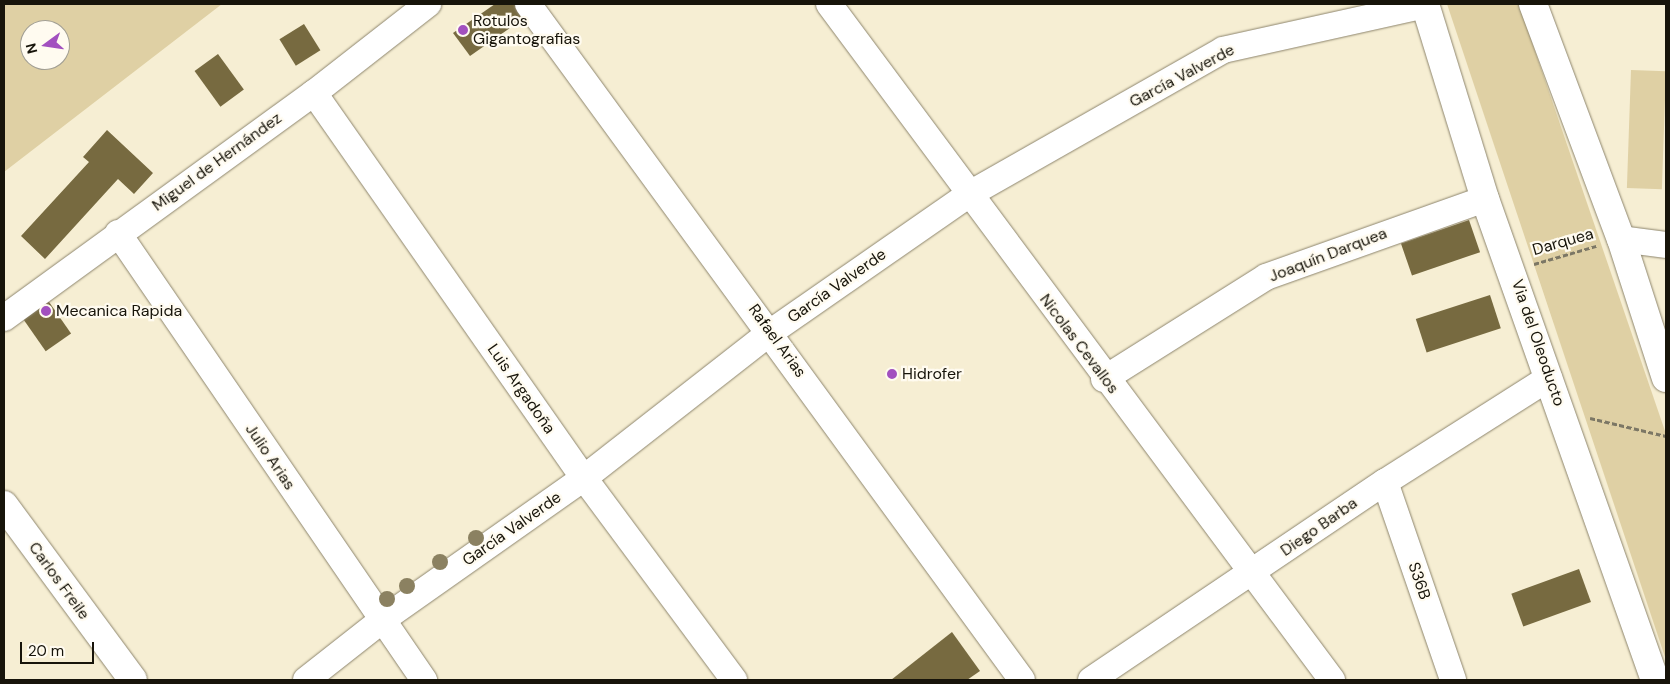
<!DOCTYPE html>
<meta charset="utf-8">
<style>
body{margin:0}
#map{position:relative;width:1670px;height:684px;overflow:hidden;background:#f6eed3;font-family:"DM Sans",sans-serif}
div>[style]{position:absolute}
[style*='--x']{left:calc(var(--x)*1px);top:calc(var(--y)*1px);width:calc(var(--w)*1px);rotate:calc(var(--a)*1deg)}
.green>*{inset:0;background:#dfd0a4;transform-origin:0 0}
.building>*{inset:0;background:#776a40;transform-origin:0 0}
.path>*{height:3px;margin-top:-1.5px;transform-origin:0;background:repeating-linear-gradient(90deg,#7c7765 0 5px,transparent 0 7.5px)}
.roads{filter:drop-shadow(0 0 1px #8d856d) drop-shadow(0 0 1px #8d856d)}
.minor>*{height:26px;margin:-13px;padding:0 13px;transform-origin:13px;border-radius:13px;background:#fff}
.tertiary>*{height:28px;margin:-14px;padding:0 14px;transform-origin:14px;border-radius:14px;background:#fff}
.trees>*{width:16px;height:16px;margin:-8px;border-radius:50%;background:#8b8161}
.dots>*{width:14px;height:14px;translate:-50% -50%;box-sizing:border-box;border:2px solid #fffbf0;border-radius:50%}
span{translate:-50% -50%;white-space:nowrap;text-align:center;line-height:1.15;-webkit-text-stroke:4.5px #fffbf0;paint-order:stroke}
.poi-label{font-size:16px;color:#17140a}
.left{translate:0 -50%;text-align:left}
.street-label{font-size:16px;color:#17140a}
.frame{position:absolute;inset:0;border:5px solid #17140a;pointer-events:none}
.north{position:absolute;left:20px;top:20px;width:50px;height:50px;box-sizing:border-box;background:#fffbf0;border:1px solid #a29f94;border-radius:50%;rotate:256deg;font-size:14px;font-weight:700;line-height:20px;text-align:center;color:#17140a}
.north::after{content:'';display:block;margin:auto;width:18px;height:22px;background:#a250bf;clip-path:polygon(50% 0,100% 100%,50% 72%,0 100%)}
.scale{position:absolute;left:20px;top:642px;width:74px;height:22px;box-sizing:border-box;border:2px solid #17140a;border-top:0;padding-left:6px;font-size:15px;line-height:18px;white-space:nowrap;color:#17140a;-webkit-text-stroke:4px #fffbf0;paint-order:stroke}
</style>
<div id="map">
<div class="green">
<i style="clip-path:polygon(evenodd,4px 4px,222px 4px,4px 172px,4px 4px,30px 30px,60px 30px,60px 60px,30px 60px,30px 30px)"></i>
<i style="clip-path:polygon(1447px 4px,1519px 4px,1666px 434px,1666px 660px)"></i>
<i style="left:1631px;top:70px;width:35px;height:118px;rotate:2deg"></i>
</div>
<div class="building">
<i style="clip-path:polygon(495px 4px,518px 4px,527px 16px,470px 56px,453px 33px)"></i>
<i style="left:304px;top:24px;width:31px;height:29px;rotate:58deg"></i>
<i style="left:218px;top:54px;width:44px;height:29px;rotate:54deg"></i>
<i style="clip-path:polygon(107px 130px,153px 173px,134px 194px,118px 179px,45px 259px,21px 236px,89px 162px,83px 157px)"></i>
<i style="left:1469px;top:220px;width:34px;height:72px;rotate:71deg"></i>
<i style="left:1490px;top:295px;width:35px;height:78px;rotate:72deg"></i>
<i style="left:47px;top:299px;width:42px;height:31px;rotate:55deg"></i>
<i style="left:1579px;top:569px;width:35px;height:72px;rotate:70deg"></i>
<i style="clip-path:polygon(952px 632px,980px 671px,967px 680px,891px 680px)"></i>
</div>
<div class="path">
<i style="--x:1534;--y:264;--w:65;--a:-16.2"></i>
<i style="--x:1590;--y:418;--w:78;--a:13.3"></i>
</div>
<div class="roads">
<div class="minor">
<i style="--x:528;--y:4;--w:837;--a:53.84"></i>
<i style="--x:829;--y:4;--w:843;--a:53.35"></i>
<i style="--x:314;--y:93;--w:470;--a:55"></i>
<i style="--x:584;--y:478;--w:252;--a:53.4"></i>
<i style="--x:118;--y:233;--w:542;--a:55.61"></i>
<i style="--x:1621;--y:239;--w:45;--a:7.6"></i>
<i style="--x:4;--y:318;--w:383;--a:-36"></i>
<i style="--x:314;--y:93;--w:145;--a:-38"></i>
<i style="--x:1104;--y:379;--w:191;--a:-32.2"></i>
<i style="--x:1266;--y:277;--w:232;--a:-19.6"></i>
<i style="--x:1385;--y:482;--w:209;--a:71"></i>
<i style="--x:306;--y:680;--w:95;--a:-38.2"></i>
<i style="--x:381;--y:621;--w:248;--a:-35.2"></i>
<i style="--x:584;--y:478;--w:237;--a:-38"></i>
<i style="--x:771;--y:332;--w:240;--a:-34.8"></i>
<i style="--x:968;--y:195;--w:293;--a:-29.6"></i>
<i style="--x:1223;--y:50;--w:208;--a:-12.5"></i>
<i style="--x:1091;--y:680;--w:354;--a:-34"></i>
<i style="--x:1385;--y:482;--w:194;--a:-32.4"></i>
</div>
<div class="tertiary">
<i style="--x:1425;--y:4;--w:204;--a:72.9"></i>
<i style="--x:1485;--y:199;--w:510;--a:70.54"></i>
<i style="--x:1533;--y:4;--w:251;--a:69.5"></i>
<i style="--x:1621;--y:239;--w:146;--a:72.1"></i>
<i style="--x:4;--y:505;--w:217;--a:53.6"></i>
</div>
</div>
<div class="trees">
<i style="left:476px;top:538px"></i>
<i style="left:440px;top:562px"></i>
<i style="left:407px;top:586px"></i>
<i style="left:387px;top:599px"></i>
</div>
<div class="dots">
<i style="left:463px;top:30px;background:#a250bf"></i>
<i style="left:46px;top:311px;background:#a250bf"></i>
<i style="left:892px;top:374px;background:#a250bf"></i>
</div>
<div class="poi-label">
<span class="left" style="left:473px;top:30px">Rotulos<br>Gigantografias</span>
<span class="left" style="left:56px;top:311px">Mecanica Rapida</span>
<span class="left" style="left:902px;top:374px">Hidrofer</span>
</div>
<div class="street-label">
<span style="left:1182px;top:76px;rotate:-28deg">García Valverde</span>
<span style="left:217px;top:162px;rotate:-36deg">Miguel de Hernández</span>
<span style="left:1563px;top:242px;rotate:-16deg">Darquea</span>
<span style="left:1328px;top:255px;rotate:-21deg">Joaquín Darquea</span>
<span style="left:837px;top:286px;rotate:-35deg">García Valverde</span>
<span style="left:777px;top:341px;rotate:54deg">Rafael Arias</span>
<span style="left:1538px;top:343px;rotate:71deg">Via del Oleoducto</span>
<span style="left:1079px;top:344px;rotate:53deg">Nicolas Cevallos</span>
<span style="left:521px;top:389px;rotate:55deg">Luis Argadoña</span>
<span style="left:270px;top:457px;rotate:56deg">Julio Arias</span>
<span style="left:1319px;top:527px;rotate:-35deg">Diego Barba</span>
<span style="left:512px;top:529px;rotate:-35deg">García Valverde</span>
<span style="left:59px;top:581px;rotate:54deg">Carlos Freile</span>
<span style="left:1419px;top:581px;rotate:71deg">S36B</span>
</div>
<div class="frame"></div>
<div class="north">N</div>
<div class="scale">20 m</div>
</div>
